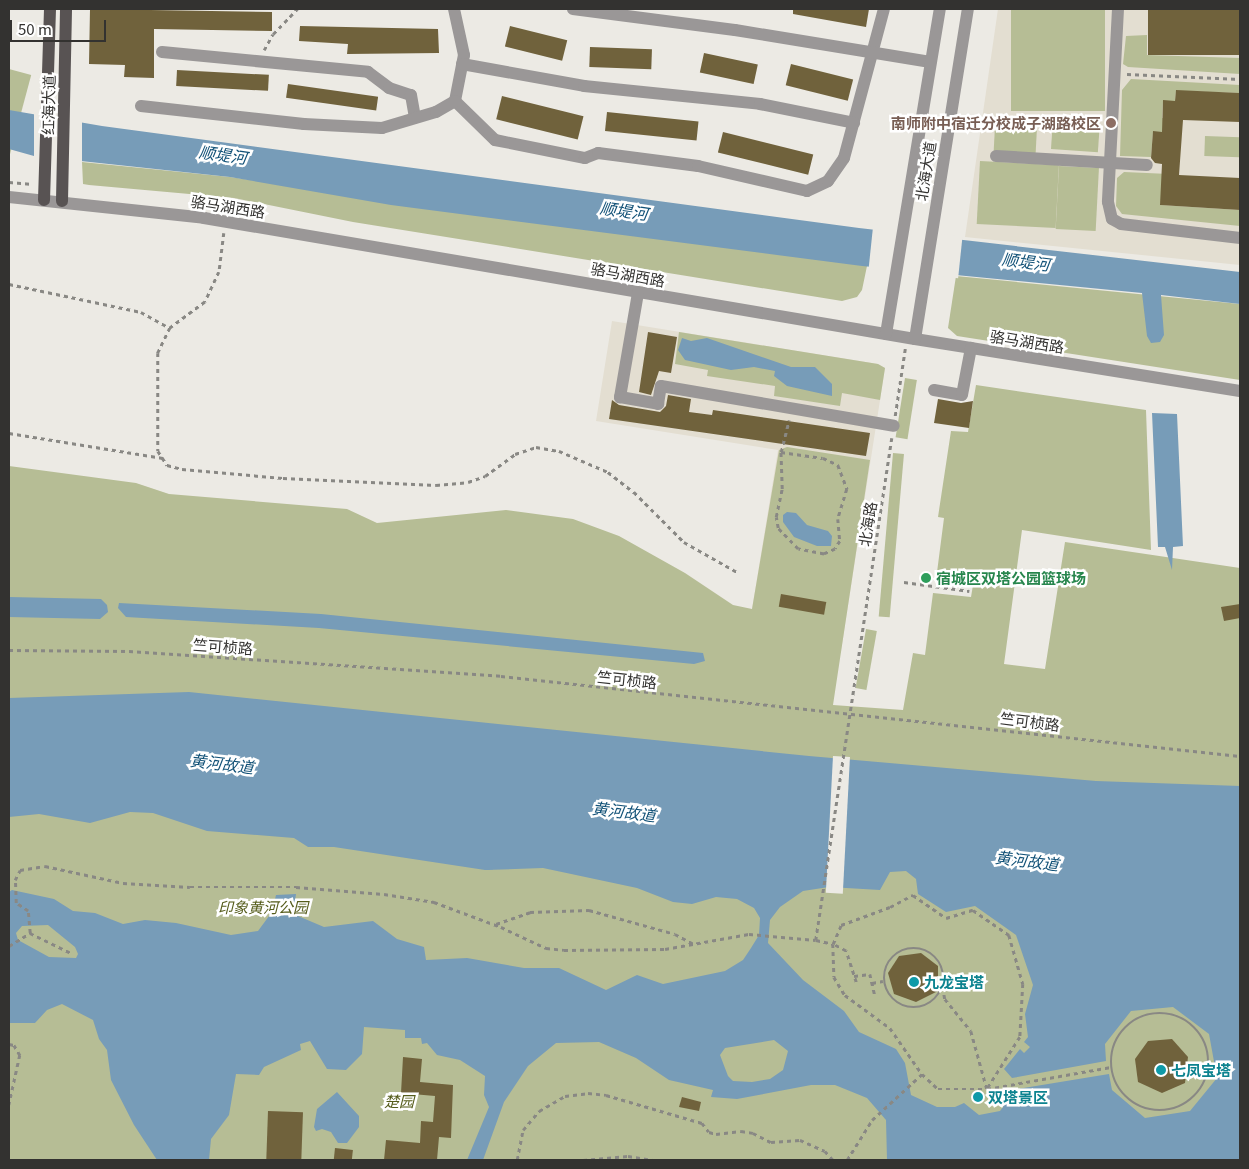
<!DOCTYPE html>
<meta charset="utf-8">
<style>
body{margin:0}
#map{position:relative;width:1249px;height:1169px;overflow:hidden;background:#eceae4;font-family:Georgia,"Noto Sans SC",serif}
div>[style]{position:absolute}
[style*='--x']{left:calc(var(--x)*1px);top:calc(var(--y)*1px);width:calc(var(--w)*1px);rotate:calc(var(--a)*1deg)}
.built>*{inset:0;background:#e3ded1}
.green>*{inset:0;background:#b6bd95;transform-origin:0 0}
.water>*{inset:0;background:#779cb8}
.pier>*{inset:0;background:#eceae4;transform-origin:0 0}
.building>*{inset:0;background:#70623c;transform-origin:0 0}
.path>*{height:2.5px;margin-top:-1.25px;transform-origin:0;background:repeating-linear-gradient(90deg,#898884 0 4px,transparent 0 8px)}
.path>.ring{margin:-1.25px;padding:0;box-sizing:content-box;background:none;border:2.5px solid #898884;border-radius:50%}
.minor>*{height:12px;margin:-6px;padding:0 6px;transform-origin:6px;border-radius:6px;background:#9a9797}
.major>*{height:12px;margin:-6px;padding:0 6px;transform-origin:6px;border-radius:6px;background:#585353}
.dots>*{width:14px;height:14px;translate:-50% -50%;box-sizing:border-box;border:2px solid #fff;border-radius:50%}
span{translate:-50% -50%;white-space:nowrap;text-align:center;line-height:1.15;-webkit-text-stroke:5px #fff;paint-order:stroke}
.street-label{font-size:15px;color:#333230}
.education-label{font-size:15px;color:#785e54;font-weight:700}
.right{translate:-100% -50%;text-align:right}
.leisure-label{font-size:15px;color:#27864d;font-weight:700}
.left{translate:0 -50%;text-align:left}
.park-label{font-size:15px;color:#555c1b;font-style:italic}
.culture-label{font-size:15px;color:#0d838f;font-weight:700}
.water-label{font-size:16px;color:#115177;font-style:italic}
.frame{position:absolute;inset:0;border:10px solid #333230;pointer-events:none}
.scale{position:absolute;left:10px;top:20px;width:96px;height:22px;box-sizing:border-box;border:2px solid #333230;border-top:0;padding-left:6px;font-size:15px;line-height:18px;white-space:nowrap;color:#333230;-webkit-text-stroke:4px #fff;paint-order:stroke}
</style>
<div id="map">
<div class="built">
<i style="clip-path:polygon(998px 9px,1240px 9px,1240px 265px,965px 237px)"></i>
<i style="clip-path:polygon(612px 321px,878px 364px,885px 368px,841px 651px,752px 609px,778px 450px,596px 421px)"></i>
</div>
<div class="green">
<i style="left:1011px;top:9px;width:94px;height:102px"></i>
<i style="clip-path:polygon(1147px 35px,1147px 55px,1240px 58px,1240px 74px,1128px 67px,1123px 64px,1126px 36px)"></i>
<i style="left:9px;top:69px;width:23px;height:109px;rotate:15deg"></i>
<i style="clip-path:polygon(1131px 79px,1240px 85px,1240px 93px,1176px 91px,1175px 101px,1163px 101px,1162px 118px,1175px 119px,1174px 133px,1153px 132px,1151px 157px,1120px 156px,1122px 90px)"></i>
<i style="left:1053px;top:120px;width:47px;height:29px;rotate:4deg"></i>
<i style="left:995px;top:126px;width:42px;height:26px;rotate:3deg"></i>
<i style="left:1205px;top:136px;width:35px;height:20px;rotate:2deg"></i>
<i style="left:980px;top:161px;width:79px;height:63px;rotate:3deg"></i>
<i style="clip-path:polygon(82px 162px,230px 177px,867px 266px,862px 290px,857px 297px,842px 301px,353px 222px,234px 198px,89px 185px,83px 184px)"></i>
<i style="left:1059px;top:166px;width:40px;height:63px;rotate:3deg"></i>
<i style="clip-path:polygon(1124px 172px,1169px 174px,1160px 205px,1240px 210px,1240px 226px,1122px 214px,1116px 206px,1117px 178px)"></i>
<i style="clip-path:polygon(956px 276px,1240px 304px,1240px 380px,957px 336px,948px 328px)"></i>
<i style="clip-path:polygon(679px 332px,878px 364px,885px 368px,880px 400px,842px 393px,840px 406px,774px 396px,775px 386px,707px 376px,708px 370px,675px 364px)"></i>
<i style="left:905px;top:378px;width:12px;height:60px;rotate:9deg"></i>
<i style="clip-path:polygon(976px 385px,1146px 410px,1151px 550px,1022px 530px,1004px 664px,1045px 669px,1065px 542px,1240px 568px,1240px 1160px,9px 1160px,9px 466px,136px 483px,169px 494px,347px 509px,377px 523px,506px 510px,573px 519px,619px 536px,685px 573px,733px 605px,752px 609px,779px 450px,787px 447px,870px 460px,833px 705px,903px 710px,913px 653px,925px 655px,933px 593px,971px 597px,973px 585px,936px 580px,944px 518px,938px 517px,951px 431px,968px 432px)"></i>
<i style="left:893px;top:453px;width:11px;height:164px;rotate:5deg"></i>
<i style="left:866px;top:629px;width:11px;height:60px;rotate:10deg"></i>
</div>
<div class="water">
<i style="clip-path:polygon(9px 110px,102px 126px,859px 228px,1240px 272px,1240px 304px,1161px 295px,1164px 335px,1160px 342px,1151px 343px,1147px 336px,1142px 293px,862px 266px,391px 205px,230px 177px,34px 156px,9px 149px)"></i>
<i style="clip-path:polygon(682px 338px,691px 341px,707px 338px,791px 367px,815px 367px,832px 384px,832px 396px,787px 386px,774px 376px,775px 371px,754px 367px,731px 370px,685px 360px,678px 350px)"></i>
<i style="clip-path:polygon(1152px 413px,1177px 414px,1183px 546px,1173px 547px,1172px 570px,1165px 547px,1158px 547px)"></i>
<i style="clip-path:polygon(787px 512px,796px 513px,807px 525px,828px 531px,832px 536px,831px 546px,817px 546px,794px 537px,783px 522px,783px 515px)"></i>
<i style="clip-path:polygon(9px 597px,101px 599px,107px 605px,108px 612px,100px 619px,9px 617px)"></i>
<i style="clip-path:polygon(119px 603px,321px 614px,703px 653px,705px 661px,694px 664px,319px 628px,126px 617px,118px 608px)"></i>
<i style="clip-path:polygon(evenodd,189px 692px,809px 756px,1096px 781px,1240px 786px,1240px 1160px,887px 1160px,886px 1120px,867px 1098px,835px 1085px,811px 1085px,737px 1099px,711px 1097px,713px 1090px,669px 1080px,636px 1058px,599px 1042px,556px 1043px,528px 1066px,504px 1102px,483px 1160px,467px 1160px,489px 1107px,484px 1095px,485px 1076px,460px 1060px,437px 1055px,427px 1043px,422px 1044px,421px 1038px,405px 1038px,405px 1030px,364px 1027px,362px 1054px,346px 1070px,327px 1069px,310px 1041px,300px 1044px,301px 1050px,264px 1067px,259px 1075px,236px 1074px,229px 1115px,211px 1139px,209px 1160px,157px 1160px,134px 1125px,111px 1080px,107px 1050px,99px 1039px,93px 1020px,62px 1004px,47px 1010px,35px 1023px,9px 1023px,9px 892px,12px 890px,54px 899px,73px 911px,95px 913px,123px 924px,145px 920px,176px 923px,231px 935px,258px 931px,272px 912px,276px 895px,296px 894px,294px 909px,298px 916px,324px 927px,373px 921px,397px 939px,424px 947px,426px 960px,467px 958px,524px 968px,559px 968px,606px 990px,637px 975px,663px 984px,725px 971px,743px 960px,751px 948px,759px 935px,760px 918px,754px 908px,737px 899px,716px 897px,692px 904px,673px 902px,637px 888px,543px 868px,485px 870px,334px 847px,308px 847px,294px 838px,207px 831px,153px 813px,130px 812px,90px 823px,39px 814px,9px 817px,9px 698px,189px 692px,906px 871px,916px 879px,918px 894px,946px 912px,975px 906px,1016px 935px,1033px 985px,1025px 1014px,1028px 1037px,1024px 1042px,1030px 1047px,1024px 1053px,1020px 1049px,1004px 1069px,1012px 1078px,1106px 1061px,1105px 1044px,1131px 1011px,1173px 1007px,1209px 1034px,1217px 1078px,1190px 1111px,1145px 1118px,1112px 1090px,1109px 1074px,1011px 1090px,1012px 1095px,1000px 1111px,979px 1115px,964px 1103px,955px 1107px,937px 1107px,911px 1095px,905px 1063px,896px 1049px,859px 1032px,844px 1011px,803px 980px,768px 943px,770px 920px,780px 907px,803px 891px,829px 887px,880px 890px,890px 872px,906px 871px,189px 692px,48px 925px,75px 947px,78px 954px,76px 958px,49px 957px,18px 940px,16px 933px,22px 926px,48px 925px,189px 692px,774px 1040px,788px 1051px,783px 1070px,770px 1079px,752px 1082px,733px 1081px,728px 1076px,720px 1055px,725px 1048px,774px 1040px)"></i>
<i style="clip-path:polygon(337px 1092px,359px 1116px,359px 1127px,347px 1143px,338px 1143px,331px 1132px,322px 1129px,316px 1131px,314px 1127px,317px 1109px)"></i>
</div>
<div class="pier">
<i style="clip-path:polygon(34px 112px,82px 120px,82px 165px,34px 159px)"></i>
<i style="left:873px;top:227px;width:90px;height:42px;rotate:6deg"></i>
<i style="left:833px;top:756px;width:17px;height:137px;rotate:3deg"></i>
</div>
<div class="building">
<i style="clip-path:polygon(90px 9px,272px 12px,272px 31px,154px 29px,154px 78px,124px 77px,125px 65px,89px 64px)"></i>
<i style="clip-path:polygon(793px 9px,869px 9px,866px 27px,793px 14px)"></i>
<i style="left:1148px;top:9px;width:92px;height:46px"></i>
<i style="clip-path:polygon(300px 26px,438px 29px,439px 53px,347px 54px,348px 44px,299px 41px)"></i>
<i style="left:510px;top:26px;width:59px;height:21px;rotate:14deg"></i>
<i style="left:590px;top:47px;width:62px;height:20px;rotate:2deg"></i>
<i style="left:704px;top:53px;width:55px;height:20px;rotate:12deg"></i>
<i style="left:791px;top:64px;width:64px;height:22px;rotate:14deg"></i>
<i style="left:177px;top:70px;width:92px;height:16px;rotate:3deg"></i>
<i style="left:288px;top:84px;width:91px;height:14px;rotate:8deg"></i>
<i style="clip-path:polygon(1176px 90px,1240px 93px,1240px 122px,1183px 120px,1179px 175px,1240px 178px,1240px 210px,1160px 205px,1162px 164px,1155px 163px,1151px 158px,1153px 131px,1162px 132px,1163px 100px,1175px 101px)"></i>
<i style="left:502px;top:96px;width:84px;height:24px;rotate:14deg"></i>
<i style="left:607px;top:112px;width:92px;height:19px;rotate:6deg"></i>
<i style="left:723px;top:132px;width:93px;height:21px;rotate:14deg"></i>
<i style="clip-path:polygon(648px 332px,677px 337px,671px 373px,659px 371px,651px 395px,639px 392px)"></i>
<i style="clip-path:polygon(668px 395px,691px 399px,689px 412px,712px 415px,713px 410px,870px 433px,866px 456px,609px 419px,612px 400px,619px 405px,660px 412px,666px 406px)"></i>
<i style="clip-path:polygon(938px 399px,961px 403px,973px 401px,969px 428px,934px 423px)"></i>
<i style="left:781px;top:594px;width:46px;height:13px;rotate:10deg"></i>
<i style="clip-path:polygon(1240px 604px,1240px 618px,1224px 621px,1221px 607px)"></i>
<i style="clip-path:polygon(921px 953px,938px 966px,938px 991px,916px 1002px,894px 994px,888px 973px,899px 956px)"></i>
<i style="clip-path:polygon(1172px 1039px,1188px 1057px,1185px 1083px,1162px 1093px,1138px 1082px,1135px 1059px,1148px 1041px)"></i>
<i style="clip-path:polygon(403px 1057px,422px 1059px,420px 1082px,453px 1085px,451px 1138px,439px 1137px,437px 1160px,384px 1160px,386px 1140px,420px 1143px,421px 1121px,433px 1122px,435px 1096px,401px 1093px)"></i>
<i style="clip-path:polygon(682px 1097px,701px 1102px,699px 1111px,679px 1107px)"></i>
<i style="left:268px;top:1111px;width:35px;height:49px;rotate:2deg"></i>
<i style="left:335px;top:1148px;width:18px;height:11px;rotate:6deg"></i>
</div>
<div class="path">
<i style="--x:264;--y:50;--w:18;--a:-61"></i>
<i style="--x:273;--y:34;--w:35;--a:-46"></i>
<i style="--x:1127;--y:74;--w:113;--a:2.5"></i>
<i style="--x:9;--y:182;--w:24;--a:5"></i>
<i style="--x:224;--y:233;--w:39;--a:97"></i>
<i style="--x:219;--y:272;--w:33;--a:115"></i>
<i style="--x:205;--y:302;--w:44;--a:143.4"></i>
<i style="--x:170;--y:328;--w:28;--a:116"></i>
<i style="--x:158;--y:353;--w:98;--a:90"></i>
<i style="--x:158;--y:451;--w:17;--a:57"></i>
<i style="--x:167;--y:465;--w:16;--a:15"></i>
<i style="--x:182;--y:469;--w:101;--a:5.1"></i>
<i style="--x:283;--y:478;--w:153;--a:2.6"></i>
<i style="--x:436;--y:485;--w:32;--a:-5"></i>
<i style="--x:468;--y:482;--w:18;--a:-19"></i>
<i style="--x:485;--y:476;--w:37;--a:-36"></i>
<i style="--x:515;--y:454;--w:22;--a:-18"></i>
<i style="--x:536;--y:447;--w:23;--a:10"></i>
<i style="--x:559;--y:451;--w:53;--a:23.2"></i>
<i style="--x:608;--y:472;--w:33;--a:38"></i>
<i style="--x:634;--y:492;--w:71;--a:45"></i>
<i style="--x:684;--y:542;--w:61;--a:29.5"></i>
<i style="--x:9;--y:284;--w:135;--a:12"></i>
<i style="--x:141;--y:312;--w:33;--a:29"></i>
<i style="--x:895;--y:416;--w:68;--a:-81.5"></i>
<i style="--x:9;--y:433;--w:156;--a:9.2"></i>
<i style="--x:892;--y:438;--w:508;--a:98.61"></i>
<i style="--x:816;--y:940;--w:17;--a:13"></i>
<i style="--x:833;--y:944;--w:33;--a:88"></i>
<i style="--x:834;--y:977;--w:21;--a:59"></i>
<i style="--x:845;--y:995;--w:56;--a:36.3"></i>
<i style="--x:890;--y:1028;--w:56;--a:55.2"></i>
<i style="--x:922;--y:1074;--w:22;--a:43"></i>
<i style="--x:938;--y:1089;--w:49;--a:0"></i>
<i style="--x:987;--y:1089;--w:126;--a:-10.1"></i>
<i style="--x:781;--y:452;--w:42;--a:8.1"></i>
<i style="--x:823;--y:458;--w:17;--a:25"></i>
<i style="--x:838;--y:465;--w:26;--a:69"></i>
<i style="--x:847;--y:489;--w:31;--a:107"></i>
<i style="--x:838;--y:519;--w:22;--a:85"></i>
<i style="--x:840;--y:541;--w:9;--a:122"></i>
<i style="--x:835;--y:549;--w:12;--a:156"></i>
<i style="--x:824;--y:554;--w:26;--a:-169"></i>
<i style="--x:798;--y:549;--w:29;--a:-134"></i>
<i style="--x:778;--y:528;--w:11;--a:-100"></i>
<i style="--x:776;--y:517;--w:29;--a:-78"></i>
<i style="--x:782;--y:489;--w:37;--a:-92"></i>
<i style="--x:781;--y:452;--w:33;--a:-76"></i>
<i style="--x:904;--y:582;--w:66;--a:7.9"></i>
<i style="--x:9;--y:650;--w:120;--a:0.5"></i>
<i style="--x:129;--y:651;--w:373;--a:3.8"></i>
<i style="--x:501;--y:676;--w:743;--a:6.18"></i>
<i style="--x:496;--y:924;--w:36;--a:-19"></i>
<i style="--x:530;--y:912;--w:59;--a:-1.9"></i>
<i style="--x:589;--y:910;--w:89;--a:15.6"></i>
<i style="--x:675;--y:934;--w:21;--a:28"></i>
<i style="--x:30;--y:933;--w:46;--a:26"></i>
<i style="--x:9;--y:946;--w:25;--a:-32"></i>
<i style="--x:30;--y:933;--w:22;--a:-95"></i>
<i style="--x:28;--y:911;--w:14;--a:-146"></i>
<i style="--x:16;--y:903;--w:23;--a:-92"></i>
<i style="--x:15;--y:880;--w:11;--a:-63"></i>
<i style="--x:20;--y:870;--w:25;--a:-9"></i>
<i style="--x:45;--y:866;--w:80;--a:12.3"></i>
<i style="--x:123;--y:883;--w:67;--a:3.4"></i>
<i style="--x:190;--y:887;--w:106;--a:0"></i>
<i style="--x:296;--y:887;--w:88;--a:4.5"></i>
<i style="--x:384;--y:894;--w:51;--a:9.1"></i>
<i style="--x:434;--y:902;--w:72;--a:20.5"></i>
<i style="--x:501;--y:927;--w:50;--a:25"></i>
<i style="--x:546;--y:948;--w:18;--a:6"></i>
<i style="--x:564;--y:950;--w:101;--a:-0.6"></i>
<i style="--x:665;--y:949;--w:85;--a:-10.1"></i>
<i style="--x:749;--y:934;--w:67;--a:5.1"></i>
<i class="ring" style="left:884px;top:948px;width:57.5px;height:57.5px"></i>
<i style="--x:854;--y:976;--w:16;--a:-7"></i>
<i style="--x:870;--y:974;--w:22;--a:77"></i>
<i style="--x:856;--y:982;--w:33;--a:-108"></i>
<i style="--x:846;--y:951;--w:15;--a:-152"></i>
<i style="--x:833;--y:944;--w:21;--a:-67"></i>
<i style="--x:841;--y:925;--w:52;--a:-20.2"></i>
<i style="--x:890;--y:907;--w:26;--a:-28"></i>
<i style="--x:913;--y:895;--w:40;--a:34.9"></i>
<i style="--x:946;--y:918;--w:28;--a:-17"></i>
<i style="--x:973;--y:910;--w:44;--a:34.8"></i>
<i style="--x:1009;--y:935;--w:51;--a:74.1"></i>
<i style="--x:1023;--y:984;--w:53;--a:93.2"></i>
<i style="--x:1020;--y:1037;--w:62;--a:122.4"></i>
<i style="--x:872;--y:983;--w:11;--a:-10"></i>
<i style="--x:943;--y:987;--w:12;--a:81"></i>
<i style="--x:945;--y:999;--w:41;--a:50.9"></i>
<i style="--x:971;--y:1031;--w:60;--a:74.6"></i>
<i class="ring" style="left:1111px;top:1013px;width:95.5px;height:95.5px"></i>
<i style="--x:9;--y:1044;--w:5;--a:11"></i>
<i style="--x:14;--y:1045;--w:12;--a:59"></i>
<i style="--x:20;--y:1055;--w:51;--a:102.4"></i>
<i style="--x:517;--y:1160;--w:31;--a:-79"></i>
<i style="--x:523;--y:1130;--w:25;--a:-50"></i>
<i style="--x:539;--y:1111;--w:30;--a:-30"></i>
<i style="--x:565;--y:1096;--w:23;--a:-7"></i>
<i style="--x:588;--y:1093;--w:18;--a:6"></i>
<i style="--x:606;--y:1095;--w:100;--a:16.3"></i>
<i style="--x:702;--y:1123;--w:11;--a:52"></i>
<i style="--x:709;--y:1132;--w:7;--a:16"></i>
<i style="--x:716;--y:1134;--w:25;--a:-7"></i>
<i style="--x:741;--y:1131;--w:12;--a:9"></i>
<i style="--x:753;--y:1133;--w:20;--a:27"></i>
<i style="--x:771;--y:1142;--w:29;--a:-4"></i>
<i style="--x:800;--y:1140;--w:27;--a:24"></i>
<i style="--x:825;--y:1151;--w:12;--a:48"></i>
<i style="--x:583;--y:1160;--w:45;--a:-5.1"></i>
<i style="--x:628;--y:1156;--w:25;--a:9"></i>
<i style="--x:847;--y:1160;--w:47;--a:-58"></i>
<i style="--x:872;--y:1120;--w:68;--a:-42.6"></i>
</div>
<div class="minor">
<i style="--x:454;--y:9;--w:47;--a:77.7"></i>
<i style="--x:464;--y:55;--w:47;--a:101.1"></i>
<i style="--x:455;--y:101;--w:56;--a:44.3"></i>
<i style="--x:495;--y:140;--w:92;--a:11.3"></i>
<i style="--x:585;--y:158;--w:14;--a:-21"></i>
<i style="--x:598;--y:153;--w:101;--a:7.4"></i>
<i style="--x:698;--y:166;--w:112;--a:12.9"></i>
<i style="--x:807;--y:191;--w:23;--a:-25"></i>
<i style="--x:828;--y:181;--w:28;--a:-55"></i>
<i style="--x:844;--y:158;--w:154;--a:-75"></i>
<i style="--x:573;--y:9;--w:163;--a:7.4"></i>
<i style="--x:735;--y:30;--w:198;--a:9.3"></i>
<i style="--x:1118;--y:9;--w:193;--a:93"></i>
<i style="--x:1108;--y:202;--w:17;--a:77"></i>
<i style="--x:1112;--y:219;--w:10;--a:29"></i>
<i style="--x:1121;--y:224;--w:120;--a:6.7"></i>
<i style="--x:162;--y:52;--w:207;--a:5.5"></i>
<i style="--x:368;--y:72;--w:26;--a:37"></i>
<i style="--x:389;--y:88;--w:23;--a:18"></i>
<i style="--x:411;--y:95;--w:23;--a:80"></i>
<i style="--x:462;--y:64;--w:124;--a:10.2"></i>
<i style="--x:584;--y:86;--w:177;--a:5.8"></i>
<i style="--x:760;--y:104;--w:96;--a:11.4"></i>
<i style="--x:141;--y:106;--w:164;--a:6.3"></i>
<i style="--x:304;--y:124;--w:78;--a:2.9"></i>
<i style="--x:382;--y:128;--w:56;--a:-16.5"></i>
<i style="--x:436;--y:112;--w:22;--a:-30"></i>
<i style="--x:996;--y:156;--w:151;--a:3.4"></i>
<i style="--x:9;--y:197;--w:196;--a:6.1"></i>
<i style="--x:204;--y:218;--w:721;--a:9.66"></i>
<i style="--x:915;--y:339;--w:329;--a:9.1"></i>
<i style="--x:638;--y:293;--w:106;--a:99.8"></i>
<i style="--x:620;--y:397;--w:39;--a:10"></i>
<i style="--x:658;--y:404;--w:18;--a:-81"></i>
<i style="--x:661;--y:386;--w:236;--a:9.7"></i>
<i style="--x:886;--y:334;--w:329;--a:-80.6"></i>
<i style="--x:915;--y:339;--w:334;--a:-80.9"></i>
<i style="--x:934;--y:390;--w:28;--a:10"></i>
<i style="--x:962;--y:395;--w:48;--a:-79.2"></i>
</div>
<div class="major">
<i style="--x:44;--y:200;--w:191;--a:-88.2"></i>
<i style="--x:62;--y:201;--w:192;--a:-88.8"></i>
</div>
<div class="dots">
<i style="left:1111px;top:123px;background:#8d6e63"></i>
<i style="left:926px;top:578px;background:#2e9e5b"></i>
<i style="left:914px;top:982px;background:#0f9aa8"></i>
<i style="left:1161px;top:1070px;background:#0f9aa8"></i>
<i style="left:978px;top:1097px;background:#0f9aa8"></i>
</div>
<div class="street-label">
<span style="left:48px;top:105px;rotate:-89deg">红海大道</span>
<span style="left:925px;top:171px;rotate:-81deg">北海大道</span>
<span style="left:228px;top:206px;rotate:9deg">骆马湖西路</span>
<span style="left:628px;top:274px;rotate:10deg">骆马湖西路</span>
<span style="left:1027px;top:341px;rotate:9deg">骆马湖西路</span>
<span style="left:867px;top:524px;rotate:-81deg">北海路</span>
<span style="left:223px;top:646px;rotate:4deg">竺可桢路</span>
<span style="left:627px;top:679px;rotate:6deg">竺可桢路</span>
<span style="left:1030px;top:721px;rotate:7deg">竺可桢路</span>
</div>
<div class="education-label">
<span class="right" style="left:1101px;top:123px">南师附中宿迁分校成子湖路校区</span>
</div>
<div class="leisure-label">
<span class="left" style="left:936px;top:578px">宿城区双塔公园篮球场</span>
</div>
<div class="park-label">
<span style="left:263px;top:907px">印象黄河公园</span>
<span style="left:399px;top:1101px">楚园</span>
</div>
<div class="culture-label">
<span class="left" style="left:924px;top:982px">九龙宝塔</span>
<span class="left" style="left:1171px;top:1070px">七凤宝塔</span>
<span class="left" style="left:988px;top:1097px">双塔景区</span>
</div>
<div class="water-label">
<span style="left:223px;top:154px;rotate:8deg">顺堤河</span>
<span style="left:624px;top:210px;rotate:8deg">顺堤河</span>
<span style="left:1026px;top:261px;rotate:7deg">顺堤河</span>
<span style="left:222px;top:763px;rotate:7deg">黄河故道</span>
<span style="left:624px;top:811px;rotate:7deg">黄河故道</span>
<span style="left:1027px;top:860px;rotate:7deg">黄河故道</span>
</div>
<div class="frame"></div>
<div class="scale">50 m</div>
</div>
